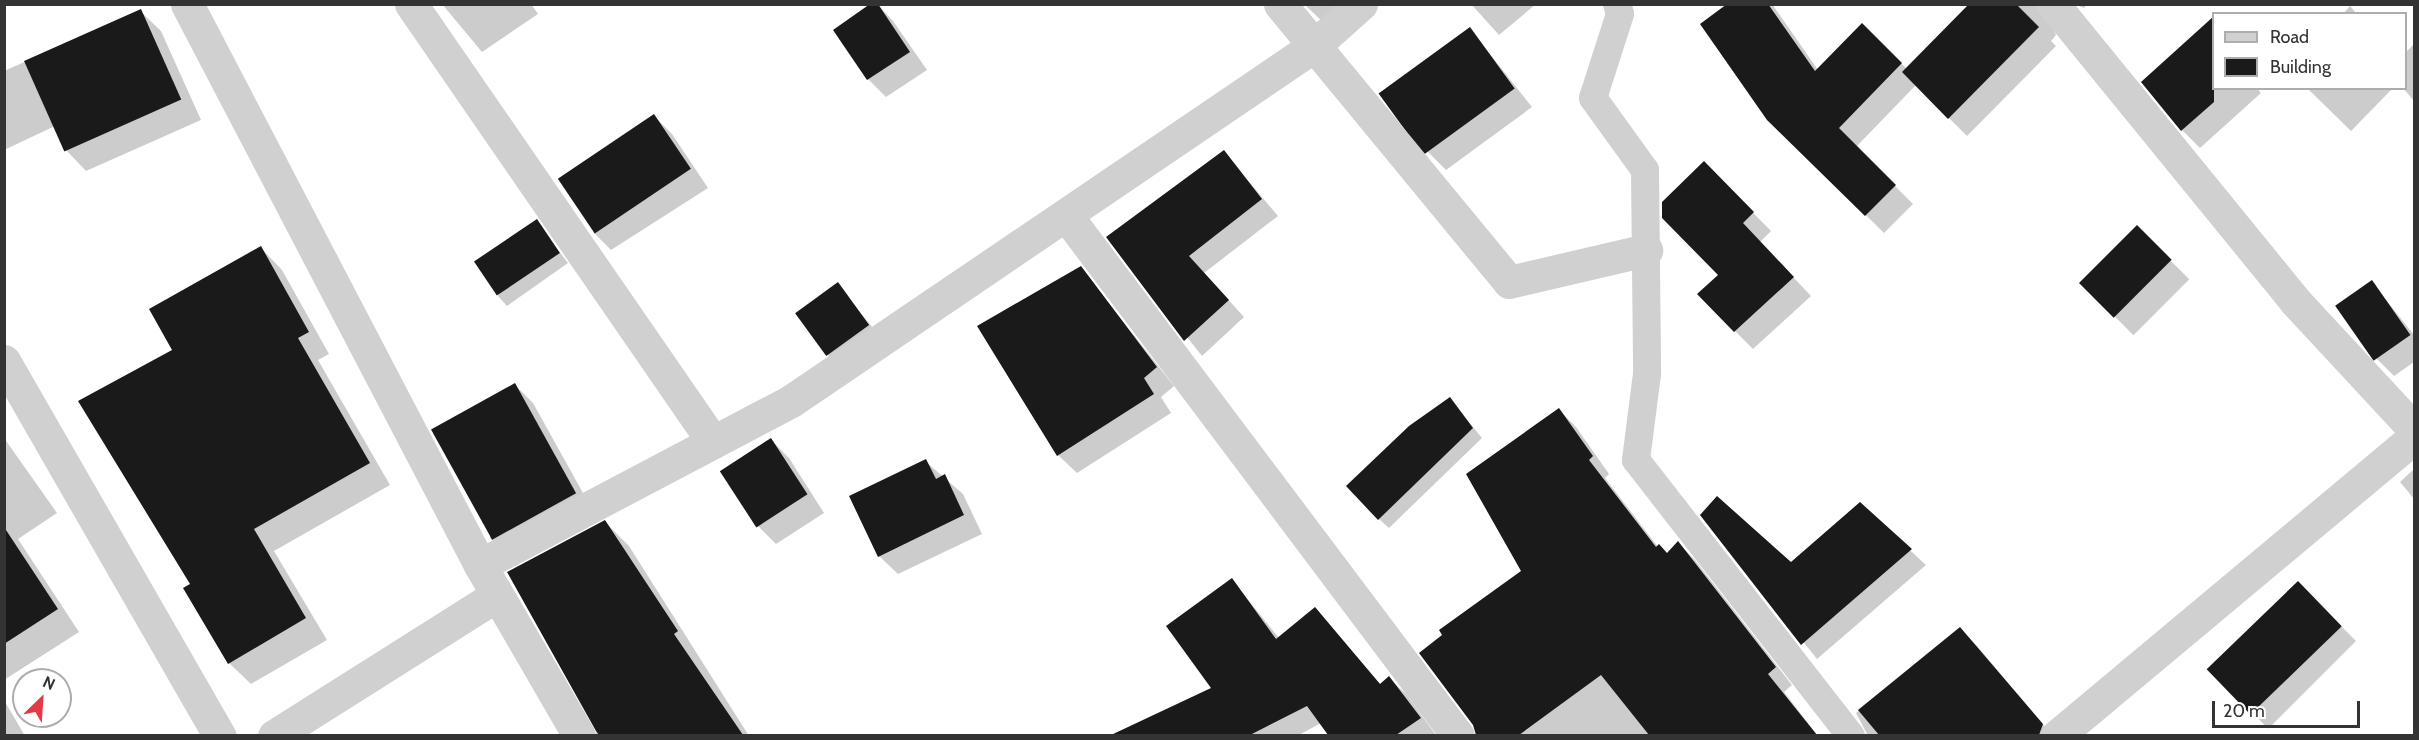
<!DOCTYPE html>
<style>
body{margin:0}
#map{position:relative;width:2419px;height:740px;overflow:hidden;background:#fff;font-family:Cabin,sans-serif}
div>[style]{position:absolute}
[style*='--x']{left:calc(var(--x)*1px);top:calc(var(--y)*1px);width:calc(var(--w)*1px);rotate:calc(var(--a)*1deg)}
.shadow>*{inset:0;background:#0003;transform-origin:0 0}
.building>*{inset:0;background:#1a1a1a;transform-origin:0 0}
.lane>*{height:28px;margin:-14px;padding:0 14px;transform-origin:14px;border-radius:14px;background:#d0d0d0}
.street>*{height:33px;margin:-16.5px;padding:0 16.5px;transform-origin:16.5px;border-radius:16.5px;background:#d0d0d0}
span{translate:-50% -50%;white-space:nowrap;text-align:center;line-height:1.15;-webkit-text-stroke:6px #fff;paint-order:stroke}
.frame{position:absolute;inset:0;border:6px solid #333;pointer-events:none}
.legend{position:absolute;left:2212px;top:12px;width:195px;height:78px;box-sizing:border-box;background:#fff;border:2px solid #adadad;margin:0;padding:8px 10px;list-style:none;font-size:18px;color:#333}
.legend li{display:flex;align-items:center;gap:12px;height:30px}
.legend b{width:30px;border:2px solid #adadad}
.north{position:absolute;left:12px;top:668px;width:60px;height:60px;box-sizing:border-box;background:#fff;border:2px solid #adadad;border-radius:50%;rotate:25deg;font-size:16px;font-weight:700;line-height:24px;text-align:center;color:#333}
.north::after{content:'';display:block;margin:auto;width:21px;height:27px;background:#e63946;clip-path:polygon(50% 0,100% 100%,50% 72%,0 100%)}
.scale{position:absolute;left:2212px;top:701px;width:148px;height:27px;box-sizing:border-box;border:3px solid #333;border-top:0;padding-left:8px;font-size:18px;line-height:21px;white-space:nowrap;color:#333;-webkit-text-stroke:4px #fff;paint-order:stroke}
</style>
<div id="map">
<div class="shadow">
<i style="clip-path:polygon(442px 4px,531px 4px,538px 14px,482px 52px)"></i>
<i style="clip-path:polygon(877px 4px,893px 21px,927px 70px,886px 97px,868px 79px)"></i>
<i style="clip-path:polygon(1304px 4px,1351px 4px,1326px 25px)"></i>
<i style="clip-path:polygon(1471px 4px,1536px 4px,1499px 35px)"></i>
<i style="clip-path:polygon(1730px 4px,1772px 4px,1818px 70px,1862px 25px,1907px 69px,1970px 4px,2066px 4px,2052px 26px,2056px 35px,2051px 41px,2056px 46px,1967px 136px,1916px 85px,1856px 147px,1913px 204px,1884px 233px,1769px 119px)"></i>
<i style="clip-path:polygon(2074px 4px,2087px 4px,2084px 8px)"></i>
<i style="clip-path:polygon(2350px 6px,2357px 14px,2343px 14px)"></i>
<i style="clip-path:polygon(140px 11px,161px 31px,201px 120px,86px 171px,66px 150px,55px 126px,4px 150px,4px 71px)"></i>
<i style="clip-path:polygon(1470px 29px,1532px 107px,1446px 170px,1428px 152px)"></i>
<i style="clip-path:polygon(2414px 44px,2414px 101px,2403px 88px,2406px 52px)"></i>
<i style="clip-path:polygon(2214px 88px,2257px 88px,2261px 93px,2200px 148px,2182px 130px)"></i>
<i style="clip-path:polygon(2307px 88px,2393px 88px,2351px 131px)"></i>
<i style="clip-path:polygon(654px 116px,672px 134px,708px 188px,611px 250px,593px 232px)"></i>
<i style="clip-path:polygon(1224px 152px,1278px 216px,1204px 273px,1244px 317px,1202px 356px,1108px 237px)"></i>
<i style="clip-path:polygon(1704px 163px,1771px 231px,1760px 242px,1811px 296px,1753px 349px,1735px 331px,1720px 275px)"></i>
<i style="clip-path:polygon(536px 221px,568px 263px,507px 306px,498px 296px)"></i>
<i style="left:2137px;top:227px;width:74px;height:79px;rotate:45deg"></i>
<i style="clip-path:polygon(261px 248px,282px 270px,329px 354px,318px 360px,390px 485px,274px 551px,327px 640px,251px 684px,229px 663px,192px 584px,174px 351px)"></i>
<i style="clip-path:polygon(1080px 267px,1174px 386px,1161px 397px,1171px 413px,1077px 473px,1058px 455px)"></i>
<i style="clip-path:polygon(2371px 281px,2414px 335px,2414px 362px,2394px 376px,2376px 358px)"></i>
<i style="clip-path:polygon(837px 284px,886px 344px,845px 372px,827px 354px)"></i>
<i style="clip-path:polygon(515px 385px,533px 403px,593px 511px,508px 556px,490px 538px)"></i>
<i style="clip-path:polygon(1450px 399px,1482px 438px,1389px 528px,1379px 519px)"></i>
<i style="clip-path:polygon(1559px 410px,1576px 427px,1609px 474px,1605px 478px,1658px 547px,1668px 554px,1678px 543px,1695px 560px,1792px 685px,1784px 692px,1818px 736px,1477px 736px,1474px 724px,1523px 571px)"></i>
<i style="clip-path:polygon(4px 438px,57px 513px,18px 539px,79px 632px,4px 680px)"></i>
<i style="clip-path:polygon(771px 440px,789px 458px,824px 513px,776px 544px,758px 526px)"></i>
<i style="clip-path:polygon(925px 461px,963px 494px,982px 534px,898px 574px,879px 556px)"></i>
<i style="clip-path:polygon(2414px 469px,2414px 499px,2400px 482px)"></i>
<i style="clip-path:polygon(1860px 504px,1926px 565px,1817px 659px,1702px 515px,1791px 564px)"></i>
<i style="clip-path:polygon(605px 522px,629px 546px,749px 736px,596px 736px)"></i>
<i style="clip-path:polygon(1232px 580px,1279px 638px,1315px 609px,1381px 685px,1389px 678px,1406px 694px,1436px 735px,1330px 736px,1321px 723px,1297px 736px,1117px 736px,1213px 689px)"></i>
<i style="left:2298px;top:583px;width:82px;height:124px;rotate:45deg"></i>
<i style="clip-path:polygon(1960px 629px,1977px 646px,2053px 736px,1868px 736px,1856px 713px)"></i>
<i style="clip-path:polygon(4px 700px,25px 736px,4px 736px)"></i>
</div>
<div class="building">
<i style="clip-path:polygon(870px 4px,878px 4px,910px 52px,867px 80px,833px 30px)"></i>
<i style="clip-path:polygon(1727px 4px,1768px 4px,1815px 71px,1862px 23px,1902px 63px,1839px 128px,1896px 185px,1865px 216px,1767px 120px,1700px 24px)"></i>
<i style="clip-path:polygon(1969px 4px,2016px 4px,2039px 27px,1948px 119px,1902px 72px)"></i>
<i style="left:141px;top:9px;width:99px;height:128px;rotate:66deg"></i>
<i style="clip-path:polygon(2214px 16px,2214px 102px,2181px 131px,2141px 82px)"></i>
<i style="left:1470px;top:27px;width:76px;height:113px;rotate:54deg"></i>
<i style="left:654px;top:114px;width:66px;height:116px;rotate:56deg"></i>
<i style="clip-path:polygon(1224px 150px,1262px 199px,1189px 256px,1229px 300px,1184px 341px,1106px 237px)"></i>
<i style="clip-path:polygon(1704px 161px,1754px 212px,1743px 223px,1794px 277px,1734px 332px,1697px 294px,1718px 275px,1662px 218px,1662px 202px)"></i>
<i style="left:537px;top:219px;width:41px;height:76px;rotate:56deg"></i>
<i style="left:2137px;top:225px;width:49px;height:82px;rotate:45deg"></i>
<i style="clip-path:polygon(261px 246px,309px 332px,298px 338px,370px 463px,254px 529px,306px 618px,228px 664px,183px 588px,190px 584px,78px 401px,172px 350px,149px 309px)"></i>
<i style="clip-path:polygon(1081px 266px,1157px 367px,1144px 378px,1154px 394px,1057px 456px,977px 326px)"></i>
<i style="left:2372px;top:280px;width:67px;height:45px;rotate:55deg"></i>
<i style="left:838px;top:282px;width:53px;height:53px;rotate:54deg"></i>
<i style="left:515px;top:383px;width:126px;height:96px;rotate:61deg"></i>
<i style="clip-path:polygon(1450px 397px,1473px 428px,1378px 520px,1346px 486px,1409px 426px)"></i>
<i style="clip-path:polygon(1559px 408px,1593px 456px,1589px 460px,1656px 547px,1659px 544px,1667px 553px,1678px 541px,1776px 667px,1768px 674px,1817px 735px,1649px 735px,1601px 675px,1519px 735px,1476px 735px,1473px 725px,1419px 653px,1442px 635px,1439px 630px,1521px 571px,1466px 474px)"></i>
<i style="left:771px;top:438px;width:67px;height:61px;rotate:57deg"></i>
<i style="clip-path:polygon(926px 459px,936px 479px,945px 474px,964px 515px,878px 557px,849px 496px)"></i>
<i style="clip-path:polygon(1717px 496px,1791px 562px,1860px 502px,1912px 549px,1801px 645px,1700px 515px)"></i>
<i style="clip-path:polygon(605px 520px,678px 631px,674px 634px,743px 735px,599px 735px,596px 731px,507px 572px)"></i>
<i style="clip-path:polygon(4px 527px,58px 609px,4px 644px)"></i>
<i style="clip-path:polygon(1232px 578px,1276px 639px,1315px 607px,1380px 684px,1389px 676px,1421px 718px,1396px 735px,1328px 735px,1307px 706px,1250px 735px,1111px 735px,1211px 688px,1166px 626px)"></i>
<i style="left:2298px;top:581px;width:63px;height:127px;rotate:46deg"></i>
<i style="clip-path:polygon(1960px 627px,2043px 724px,2039px 735px,1879px 735px,1858px 710px)"></i>
</div>
<div class="lane">
<i style="--x:1617;--y:4;--w:10;--a:73"></i>
<i style="--x:1620;--y:14;--w:88;--a:107.8"></i>
<i style="--x:1593;--y:98;--w:89;--a:54.2"></i>
<i style="--x:1645;--y:170;--w:204;--a:89.4"></i>
<i style="--x:1647;--y:374;--w:87;--a:97.3"></i>
<i style="--x:1636;--y:460;--w:350;--a:52.1"></i>
</div>
<div class="street">
<i style="--x:187;--y:4;--w:633;--a:62.42"></i>
<i style="--x:480;--y:565;--w:198;--a:59.9"></i>
<i style="--x:411;--y:4;--w:532;--a:55.41"></i>
<i style="--x:1280;--y:4;--w:360;--a:50.5"></i>
<i style="--x:1509;--y:282;--w:141;--a:-13.1"></i>
<i style="--x:2053;--y:4;--w:383;--a:50.8"></i>
<i style="--x:2295;--y:301;--w:175;--a:47.1"></i>
<i style="--x:1066;--y:215;--w:652;--a:53.04"></i>
<i style="--x:4;--y:361;--w:433;--a:60.1"></i>
<i style="--x:480;--y:565;--w:352;--a:-27.8"></i>
<i style="--x:791;--y:401;--w:632;--a:-34.17"></i>
<i style="--x:1314;--y:46;--w:63;--a:-41.8"></i>
<i style="--x:274;--y:736;--w:264;--a:-32.3"></i>
<i style="--x:2057;--y:736;--w:465;--a:-39.9"></i>
</div>
<div class="frame"></div>
<ul class="legend">
<li><b style="height:8px;background:#d0d0d0"></b>Road</li>
<li><b style="height:16px;background:#1a1a1a"></b>Building</li>
</ul>
<div class="north">N</div>
<div class="scale">20 m</div>
</div>
